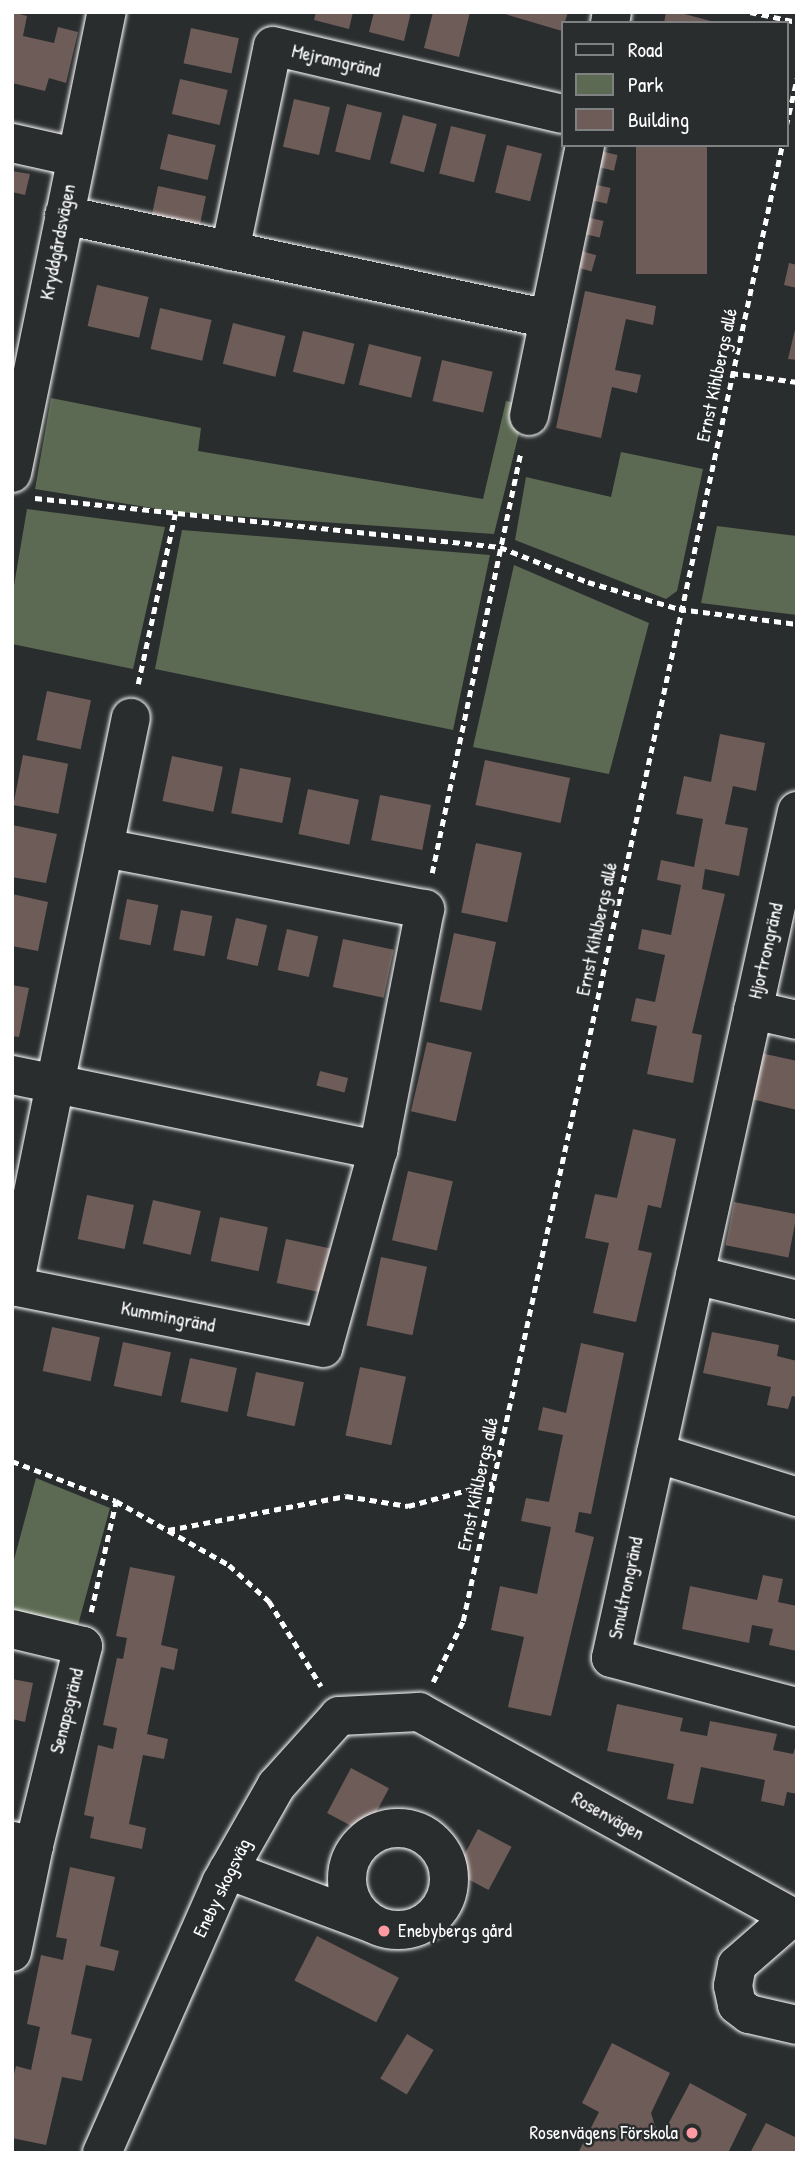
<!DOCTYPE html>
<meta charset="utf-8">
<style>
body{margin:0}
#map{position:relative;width:809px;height:2165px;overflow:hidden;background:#2a2d2e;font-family:"Patrick Hand",sans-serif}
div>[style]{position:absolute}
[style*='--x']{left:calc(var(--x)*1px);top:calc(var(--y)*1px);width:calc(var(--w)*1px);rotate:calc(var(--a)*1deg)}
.green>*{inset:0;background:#5c6a53}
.building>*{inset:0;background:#6e5c58;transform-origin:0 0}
.path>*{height:4.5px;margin-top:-2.25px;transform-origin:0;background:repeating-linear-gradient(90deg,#fff 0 7px,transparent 0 12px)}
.roads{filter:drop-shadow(0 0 2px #fff) drop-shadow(0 0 2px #fff)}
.minor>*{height:38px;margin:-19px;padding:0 19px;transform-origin:19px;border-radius:19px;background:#2a2d2e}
.minor>.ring{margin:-19px;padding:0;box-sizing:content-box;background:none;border:38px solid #2a2d2e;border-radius:50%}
.dots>*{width:19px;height:19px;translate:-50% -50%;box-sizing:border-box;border:4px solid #2a2d2e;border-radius:50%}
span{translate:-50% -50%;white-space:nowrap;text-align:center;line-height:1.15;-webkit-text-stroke:5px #2a2d2e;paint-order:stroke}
.street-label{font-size:19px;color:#fff}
.poi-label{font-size:19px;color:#fff}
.left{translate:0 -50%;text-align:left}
.right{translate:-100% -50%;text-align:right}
.frame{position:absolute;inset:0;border:14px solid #fff;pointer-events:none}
.legend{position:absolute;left:561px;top:21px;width:228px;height:126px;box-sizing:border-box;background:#2a2d2e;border:2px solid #7f8182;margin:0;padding:9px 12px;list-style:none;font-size:21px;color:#fff}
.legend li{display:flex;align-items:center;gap:14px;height:35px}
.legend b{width:35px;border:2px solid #7f8182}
</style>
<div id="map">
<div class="green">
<i style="clip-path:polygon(51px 398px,201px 428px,198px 451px,483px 499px,506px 401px,526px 405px,494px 534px,177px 512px,35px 489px)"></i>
<i style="clip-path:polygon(621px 452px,703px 469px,677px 591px,666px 599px,515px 540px,526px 477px,611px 497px)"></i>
<i style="clip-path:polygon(27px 509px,165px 527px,133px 669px,12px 644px,12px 597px)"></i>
<i style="clip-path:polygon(717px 526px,797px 536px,797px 615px,701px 603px)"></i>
<i style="clip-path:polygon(182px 530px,490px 555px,453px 730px,155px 669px)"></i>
<i style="clip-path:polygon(514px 565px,649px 623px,609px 774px,473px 747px)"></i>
<i style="clip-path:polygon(36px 1478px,110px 1508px,78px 1625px,12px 1612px,12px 1567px)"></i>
</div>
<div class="building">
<i style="clip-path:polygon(12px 12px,27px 16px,23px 36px,54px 43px,58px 27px,78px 32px,66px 83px,49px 78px,45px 91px,12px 83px)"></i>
<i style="clip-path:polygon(316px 12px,353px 12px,349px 29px,314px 20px)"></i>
<i style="clip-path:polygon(374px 12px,411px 12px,404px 41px,369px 32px)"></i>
<i style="clip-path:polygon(433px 12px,470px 12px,459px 57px,424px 48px)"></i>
<i style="clip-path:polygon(498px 12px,568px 12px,562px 31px)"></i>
<i style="clip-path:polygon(666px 12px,677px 12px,718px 23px,664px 23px)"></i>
<i style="left:191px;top:28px;width:49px;height:36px;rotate:12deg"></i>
<i style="left:180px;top:79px;width:49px;height:36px;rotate:13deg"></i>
<i style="left:294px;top:99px;width:37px;height:49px;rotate:13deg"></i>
<i style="left:347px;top:104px;width:36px;height:49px;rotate:14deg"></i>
<i style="left:403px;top:115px;width:35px;height:50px;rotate:15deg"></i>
<i style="left:451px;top:126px;width:36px;height:49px;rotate:14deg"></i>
<i style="left:168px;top:134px;width:49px;height:36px;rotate:13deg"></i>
<i style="left:507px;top:145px;width:36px;height:49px;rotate:14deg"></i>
<i style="left:636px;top:145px;width:71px;height:129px"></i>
<i style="left:600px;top:151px;width:18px;height:16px;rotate:13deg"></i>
<i style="clip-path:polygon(12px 171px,30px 174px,25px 195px,12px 192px)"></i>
<i style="left:593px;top:184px;width:18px;height:16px;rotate:13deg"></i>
<i style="left:158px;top:186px;width:49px;height:36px;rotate:12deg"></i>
<i style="left:586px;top:217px;width:18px;height:17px;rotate:13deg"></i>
<i style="left:578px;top:250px;width:19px;height:17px;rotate:16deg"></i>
<i style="clip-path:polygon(789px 263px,797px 265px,797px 288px,784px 285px)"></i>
<i style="left:97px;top:285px;width:53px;height:42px;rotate:13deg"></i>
<i style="clip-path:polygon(585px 291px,656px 306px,653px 325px,626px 319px,615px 370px,641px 375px,637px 393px,612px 387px,601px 438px,556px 428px)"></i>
<i style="left:160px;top:308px;width:53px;height:42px;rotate:13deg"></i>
<i style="clip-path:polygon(797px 321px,797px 360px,788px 359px)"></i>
<i style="left:233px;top:323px;width:54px;height:42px;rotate:14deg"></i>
<i style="left:303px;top:331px;width:53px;height:42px;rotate:14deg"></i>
<i style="left:369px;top:344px;width:54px;height:42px;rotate:14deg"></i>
<i style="left:442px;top:360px;width:52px;height:42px;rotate:13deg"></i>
<i style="left:47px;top:691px;width:45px;height:50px;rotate:12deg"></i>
<i style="clip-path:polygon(720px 734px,765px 743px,756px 791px,733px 786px,725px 824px,748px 828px,739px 876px,705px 869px,702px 889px,725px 894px,692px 1033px,702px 1035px,693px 1083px,647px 1074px,657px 1026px,631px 1021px,636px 998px,655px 1002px,665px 955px,638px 949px,642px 929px,671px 935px,681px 885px,657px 880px,661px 860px,694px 867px,703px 819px,676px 814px,684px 776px,711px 782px)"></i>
<i style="left:23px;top:755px;width:46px;height:51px;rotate:11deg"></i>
<i style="left:172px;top:756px;width:52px;height:46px;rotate:12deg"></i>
<i style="left:485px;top:760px;width:87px;height:46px;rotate:12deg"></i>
<i style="left:240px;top:768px;width:52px;height:46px;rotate:11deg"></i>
<i style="left:308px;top:789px;width:52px;height:46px;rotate:12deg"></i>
<i style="left:380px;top:795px;width:52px;height:46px;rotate:11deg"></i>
<i style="clip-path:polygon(12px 825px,57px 834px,46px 883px,12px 877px)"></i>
<i style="left:476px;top:843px;width:47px;height:71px;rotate:12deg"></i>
<i style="clip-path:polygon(12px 894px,48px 902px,38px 951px,12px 946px)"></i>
<i style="left:127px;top:899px;width:32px;height:41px;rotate:11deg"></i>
<i style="left:181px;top:910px;width:32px;height:41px;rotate:11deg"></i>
<i style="left:236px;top:918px;width:32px;height:42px;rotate:13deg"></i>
<i style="left:287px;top:929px;width:32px;height:42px;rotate:13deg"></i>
<i style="left:454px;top:933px;width:43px;height:70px;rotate:12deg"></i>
<i style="left:343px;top:939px;width:52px;height:49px;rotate:12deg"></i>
<i style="clip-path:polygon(12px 985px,29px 988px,19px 1037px,12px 1036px)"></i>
<i style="left:427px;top:1042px;width:46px;height:71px;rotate:13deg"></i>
<i style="clip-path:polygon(761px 1053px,797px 1061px,797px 1110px,751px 1099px)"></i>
<i style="left:320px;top:1071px;width:29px;height:15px;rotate:14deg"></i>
<i style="clip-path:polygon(633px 1129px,676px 1139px,661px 1208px,648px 1205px,638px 1250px,652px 1253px,636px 1322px,593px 1313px,609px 1243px,585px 1238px,595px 1194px,617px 1198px)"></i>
<i style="left:408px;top:1171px;width:46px;height:71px;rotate:13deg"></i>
<i style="left:87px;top:1195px;width:48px;height:45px;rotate:12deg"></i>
<i style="left:153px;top:1200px;width:49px;height:45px;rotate:13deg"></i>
<i style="left:734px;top:1202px;width:64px;height:44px;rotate:11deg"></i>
<i style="left:220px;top:1217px;width:49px;height:45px;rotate:12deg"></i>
<i style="left:286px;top:1239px;width:49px;height:45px;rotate:12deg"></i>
<i style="left:381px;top:1257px;width:47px;height:70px;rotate:12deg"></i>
<i style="left:52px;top:1327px;width:49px;height:45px;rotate:12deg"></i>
<i style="clip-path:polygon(712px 1332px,779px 1345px,777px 1356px,797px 1361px,797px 1397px,792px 1396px,788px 1409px,767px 1405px,771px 1387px,703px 1373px)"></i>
<i style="left:123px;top:1342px;width:49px;height:45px;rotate:12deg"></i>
<i style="clip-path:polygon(581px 1343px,624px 1353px,591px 1514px,579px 1512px,575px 1532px,594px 1537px,551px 1716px,508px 1707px,524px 1637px,491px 1630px,500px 1586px,537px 1594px,551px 1527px,521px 1521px,526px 1498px,549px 1502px,563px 1435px,538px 1430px,543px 1407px,566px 1413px)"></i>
<i style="left:190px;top:1358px;width:48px;height:45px;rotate:12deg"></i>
<i style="left:360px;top:1367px;width:47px;height:70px;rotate:12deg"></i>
<i style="left:256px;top:1372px;width:49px;height:45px;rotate:12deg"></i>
<i style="clip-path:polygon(130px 1567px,175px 1576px,161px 1645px,178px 1649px,174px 1670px,161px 1667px,147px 1734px,168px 1739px,164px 1759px,143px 1755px,129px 1824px,146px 1828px,142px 1849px,90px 1838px,94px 1817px,84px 1815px,98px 1745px,113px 1749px,117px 1728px,103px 1725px,117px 1658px,123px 1659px,127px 1638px,116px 1636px)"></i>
<i style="clip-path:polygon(763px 1575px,783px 1579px,778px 1602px,797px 1606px,797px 1651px,769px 1645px,773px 1629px,752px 1625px,749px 1643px,682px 1629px,690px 1586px,757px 1600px)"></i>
<i style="clip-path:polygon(12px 1679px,33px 1683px,25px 1722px,12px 1719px)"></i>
<i style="clip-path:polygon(617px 1704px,683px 1718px,680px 1731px,707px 1736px,710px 1721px,777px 1734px,773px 1750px,793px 1754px,797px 1742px,797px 1794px,787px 1792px,784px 1806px,761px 1801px,765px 1780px,701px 1767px,693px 1804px,667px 1799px,674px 1764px,607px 1751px)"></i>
<i style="left:351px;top:1768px;width:43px;height:51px;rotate:28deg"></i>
<i style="left:478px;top:1829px;width:38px;height:49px;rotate:28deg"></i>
<i style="clip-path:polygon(70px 1867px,115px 1877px,100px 1946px,119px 1951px,114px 1971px,86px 1965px,71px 2034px,92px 2039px,82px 2081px,62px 2077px,46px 2145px,12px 2138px,12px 2082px,16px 2066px,31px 2070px,40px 2027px,27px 2024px,41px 1955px,63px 1960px,67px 1939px,56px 1937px)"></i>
<i style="left:317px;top:1936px;width:92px;height:50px;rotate:27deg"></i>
<i style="left:407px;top:2034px;width:31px;height:52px;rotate:31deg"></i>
<i style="clip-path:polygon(612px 2043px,670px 2073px,651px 2113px,657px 2132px,664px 2132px,690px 2083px,747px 2114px,728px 2153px,578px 2153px,599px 2112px,582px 2103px)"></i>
<i style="clip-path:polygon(766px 2123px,797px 2138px,797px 2153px,750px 2153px)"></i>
</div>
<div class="path">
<i style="--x:750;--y:12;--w:48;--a:12"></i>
<i style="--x:786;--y:126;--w:49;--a:-77.1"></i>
<i style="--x:731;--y:373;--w:67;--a:7.8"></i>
<i style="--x:35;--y:498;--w:468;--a:6"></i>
<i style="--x:500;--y:547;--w:95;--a:21.7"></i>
<i style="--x:588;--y:582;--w:95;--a:16.5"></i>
<i style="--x:679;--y:609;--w:119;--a:7.2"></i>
<i style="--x:138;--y:684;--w:174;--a:-77.7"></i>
<i style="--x:432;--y:873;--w:431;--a:-78.1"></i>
<i style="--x:12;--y:1461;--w:111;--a:21"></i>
<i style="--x:116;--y:1501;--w:130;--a:29.5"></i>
<i style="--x:229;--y:1565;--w:54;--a:42"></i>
<i style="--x:269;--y:1601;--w:100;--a:58.5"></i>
<i style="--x:168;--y:1530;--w:181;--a:-10.8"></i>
<i style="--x:346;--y:1496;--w:63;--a:9.2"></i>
<i style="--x:408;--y:1506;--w:88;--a:-15.1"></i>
<i style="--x:91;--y:1612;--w:114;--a:-77.3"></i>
<i style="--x:433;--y:1682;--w:68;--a:-63.8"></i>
<i style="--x:463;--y:1621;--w:1510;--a:-77.8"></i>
</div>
<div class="roads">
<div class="minor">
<i style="--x:610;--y:23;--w:11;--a:-80"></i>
<i style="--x:12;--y:143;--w:65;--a:12.5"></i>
<i style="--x:64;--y:215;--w:496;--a:12.1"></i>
<i style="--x:230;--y:251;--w:209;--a:-78.2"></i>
<i style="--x:273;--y:46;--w:297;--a:13.2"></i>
<i style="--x:529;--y:416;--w:277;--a:-78.3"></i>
<i style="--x:12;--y:473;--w:471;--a:-78.4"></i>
<i style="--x:797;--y:811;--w:867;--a:102.39"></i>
<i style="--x:611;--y:1658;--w:192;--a:14.8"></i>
<i style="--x:104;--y:848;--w:327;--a:10.8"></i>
<i style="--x:425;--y:909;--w:246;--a:101"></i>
<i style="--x:378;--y:1150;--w:205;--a:105.5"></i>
<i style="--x:323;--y:1348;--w:315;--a:-168.7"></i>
<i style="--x:14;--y:1286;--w:206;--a:-78.5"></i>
<i style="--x:55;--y:1084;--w:374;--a:-78.3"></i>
<i style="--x:753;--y:1010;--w:45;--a:12.8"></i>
<i style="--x:12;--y:1075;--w:374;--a:11.6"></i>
<i style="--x:695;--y:1275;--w:105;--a:13.8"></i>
<i style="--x:656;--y:1453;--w:148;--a:17.3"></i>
<i style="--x:12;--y:1629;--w:73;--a:13.5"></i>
<i style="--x:83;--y:1646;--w:206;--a:103.8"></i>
<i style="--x:34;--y:1846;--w:23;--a:-167"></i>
<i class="ring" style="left:347px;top:1828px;width:64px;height:64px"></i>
<i style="--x:228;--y:1870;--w:155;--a:20.4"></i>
<i style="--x:792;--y:1917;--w:73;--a:138.9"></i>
<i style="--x:737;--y:1965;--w:21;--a:101"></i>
<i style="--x:733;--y:1986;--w:19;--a:78"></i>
<i style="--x:737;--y:2005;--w:15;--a:37"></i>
<i style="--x:749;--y:2014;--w:49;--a:12.9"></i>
<i style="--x:12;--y:1952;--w:108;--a:-78.3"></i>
<i style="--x:102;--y:2153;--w:295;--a:-66.2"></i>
<i style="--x:221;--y:1883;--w:112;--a:-60.4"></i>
<i style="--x:276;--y:1786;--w:94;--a:-48"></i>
<i style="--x:339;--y:1716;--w:80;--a:-2.9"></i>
<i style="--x:419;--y:1712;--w:431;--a:28.8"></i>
</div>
</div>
<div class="dots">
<i style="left:384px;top:1931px;background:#ff9aa2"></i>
<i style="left:692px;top:2133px;background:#ff9aa2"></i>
</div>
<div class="street-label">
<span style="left:336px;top:61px;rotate:13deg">Mejramgränd</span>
<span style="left:58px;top:242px;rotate:-79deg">Kryddgårdsvägen</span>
<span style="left:717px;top:375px;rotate:-78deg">Ernst Kihlbergs allé</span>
<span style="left:597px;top:929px;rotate:-78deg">Ernst Kihlbergs allé</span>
<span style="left:766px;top:951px;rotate:-77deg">Hjortrongränd</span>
<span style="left:168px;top:1317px;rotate:11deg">Kummingränd</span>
<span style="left:478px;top:1484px;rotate:-78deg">Ernst Kihlbergs allé</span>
<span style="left:626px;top:1588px;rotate:-78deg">Smultrongränd</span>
<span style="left:67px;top:1711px;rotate:-76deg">Senapsgränd</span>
<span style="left:608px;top:1816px;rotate:29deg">Rosenvägen</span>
<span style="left:222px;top:1888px;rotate:-64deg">Eneby skogsväg</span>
</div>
<div class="poi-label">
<span class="left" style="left:398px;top:1931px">Enebybergs gård</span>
<span class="right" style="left:678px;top:2133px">Rosenvägens Förskola</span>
</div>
<div class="frame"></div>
<ul class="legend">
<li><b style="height:9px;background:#2a2d2e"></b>Road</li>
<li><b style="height:19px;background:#5c6a53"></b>Park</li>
<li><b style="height:19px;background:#6e5c58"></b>Building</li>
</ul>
</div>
